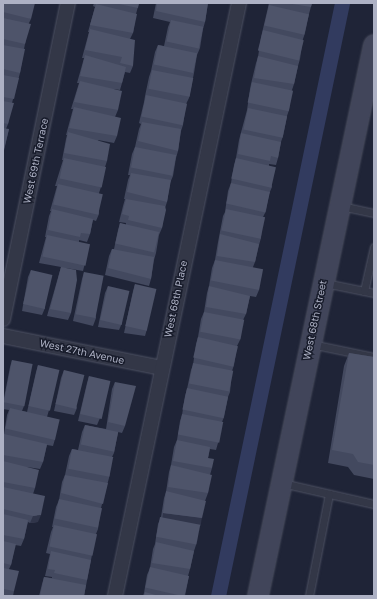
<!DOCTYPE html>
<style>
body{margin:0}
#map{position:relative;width:377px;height:599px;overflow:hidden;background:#1f2437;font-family:"Golos Text",sans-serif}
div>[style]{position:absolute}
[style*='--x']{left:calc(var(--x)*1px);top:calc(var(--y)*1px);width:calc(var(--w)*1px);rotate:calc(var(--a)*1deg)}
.canal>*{height:15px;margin:-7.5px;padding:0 7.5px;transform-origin:7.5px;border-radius:7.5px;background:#323b5f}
.roads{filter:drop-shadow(0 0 1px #4d5162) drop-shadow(0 0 1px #4d5162)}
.lane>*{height:7px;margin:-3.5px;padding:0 3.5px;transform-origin:3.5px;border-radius:3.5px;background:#333747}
.street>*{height:14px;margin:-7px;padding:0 7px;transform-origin:7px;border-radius:7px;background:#333747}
.secondary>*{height:20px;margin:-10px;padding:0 10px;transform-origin:10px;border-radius:10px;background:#41455a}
.wall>*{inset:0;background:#43495f}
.shaded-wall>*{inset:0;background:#30354a;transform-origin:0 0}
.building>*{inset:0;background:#4e546a;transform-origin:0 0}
span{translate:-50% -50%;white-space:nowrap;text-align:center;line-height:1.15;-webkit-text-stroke:3px #181c2b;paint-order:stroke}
.street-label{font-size:10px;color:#adb1c4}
.frame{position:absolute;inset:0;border:4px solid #adb1c4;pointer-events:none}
</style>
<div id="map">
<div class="canal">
<i style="--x:218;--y:596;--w:606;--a:-78.19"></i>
</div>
<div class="roads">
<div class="lane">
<i style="--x:341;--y:206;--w:34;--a:12"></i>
<i style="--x:325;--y:283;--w:50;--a:11.5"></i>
<i style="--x:364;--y:291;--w:45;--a:-77.2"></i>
<i style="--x:311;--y:344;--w:64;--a:11.7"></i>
<i style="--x:282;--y:483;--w:94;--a:12.9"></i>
<i style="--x:309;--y:596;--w:104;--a:-78.9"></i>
</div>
<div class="street">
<i style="--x:3;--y:319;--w:323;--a:-78.4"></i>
<i style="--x:3;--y:336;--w:162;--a:11.4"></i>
<i style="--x:115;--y:596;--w:606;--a:-78.19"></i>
</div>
<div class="secondary">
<i style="--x:258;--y:596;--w:563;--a:-78.11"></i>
</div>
</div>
<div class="wall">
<i style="clip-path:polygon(3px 3px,31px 19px,29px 23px,25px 44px,24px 49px,20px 73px,12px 103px,8px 124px,6px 129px,9px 129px,3px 155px)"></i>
<i style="clip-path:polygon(94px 3px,139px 3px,136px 14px,133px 33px,130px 39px,133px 66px,130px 73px,125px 72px,122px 83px,120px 90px,114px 89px,118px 110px,115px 117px,117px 136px,114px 143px,98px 140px,107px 161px,105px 167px,101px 187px,99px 193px,99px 214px,96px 221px,93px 220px,90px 234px,87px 242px,79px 240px,79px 242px,85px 263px,83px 271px,66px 268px,71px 313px,68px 320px,47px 316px,61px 267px,39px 263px,46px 237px,45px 237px,49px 216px,51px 211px,50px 211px,57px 186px,55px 186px,63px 160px,62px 160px,66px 139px,67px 135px,66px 135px,73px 109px,71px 109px,79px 83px,77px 83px,84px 58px,82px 58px,89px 32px,88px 32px,95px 7px,93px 6px)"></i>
<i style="clip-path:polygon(156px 3px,208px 3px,205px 22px,203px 29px,200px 48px,197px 55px,194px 73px,189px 98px,186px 104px,183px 125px,181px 131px,178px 151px,176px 158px,173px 176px,170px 183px,167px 202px,165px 208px,162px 228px,159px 235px,156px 253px,154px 260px,151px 279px,149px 286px,105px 275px,109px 256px,112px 249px,114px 249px,118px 230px,120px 223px,126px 225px,126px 223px,119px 222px,123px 206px,125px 199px,124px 199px,128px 180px,130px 175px,128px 175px,132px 154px,135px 147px,139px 129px,141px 124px,139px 123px,144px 102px,145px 96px,149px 77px,151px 71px,155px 52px,158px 45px,164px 46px,168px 27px,170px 22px,153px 18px)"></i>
<i style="clip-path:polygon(269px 3px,312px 3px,309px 14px,305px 33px,303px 39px,300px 59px,298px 66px,294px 84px,292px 90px,289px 110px,287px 116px,283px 136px,281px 142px,278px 158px,276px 165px,269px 164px,269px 165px,272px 187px,269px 194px,266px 211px,263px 217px,261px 238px,259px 245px,255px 262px,253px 267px,259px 290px,256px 297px,250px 296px,246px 314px,243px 320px,240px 340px,237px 346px,234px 365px,232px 371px,230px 392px,228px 397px,224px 417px,222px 422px,218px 443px,216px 450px,210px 449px,208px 458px,212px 468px,210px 475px,208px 493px,205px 501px,200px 525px,195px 524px,196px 545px,194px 551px,190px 569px,188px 576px,189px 576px,185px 596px,143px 596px,144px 593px,147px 575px,150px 568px,153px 549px,155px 544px,158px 524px,161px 517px,164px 498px,166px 492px,169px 472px,171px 465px,174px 447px,177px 440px,180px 421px,182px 415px,185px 396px,187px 389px,191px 370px,193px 365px,196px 344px,198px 337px,201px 319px,204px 312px,207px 293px,209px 286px,212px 268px,215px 260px,218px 242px,219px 237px,223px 216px,225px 212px,228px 191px,231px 183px,234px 165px,236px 158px,239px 140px,247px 110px,250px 89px,251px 84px,256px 63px,258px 57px,261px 37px,262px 33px)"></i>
<i style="clip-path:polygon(31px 270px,45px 308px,42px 315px,22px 311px,28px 277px)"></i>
<i style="clip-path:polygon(84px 272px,96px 318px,93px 326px,73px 321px,82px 279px)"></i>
<i style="clip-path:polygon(135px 284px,147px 329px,145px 336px,124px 333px,133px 291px)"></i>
<i style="clip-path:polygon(108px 286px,122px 323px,119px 330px,98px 327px,105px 293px)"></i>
<i style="clip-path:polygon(349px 353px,374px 357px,374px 479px,354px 475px,348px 467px,328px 463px,344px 366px)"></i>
<i style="clip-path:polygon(12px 360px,24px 406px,22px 411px,27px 412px,36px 372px,38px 365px,49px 410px,47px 417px,55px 439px,53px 446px,47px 445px,43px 462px,40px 469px,27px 467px,35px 488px,33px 494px,38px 522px,30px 523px,28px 522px,24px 539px,21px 546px,15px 545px,11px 565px,9px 569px,14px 591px,13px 596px,3px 596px,3px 437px,4px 434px,7px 415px,9px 410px,3px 409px,3px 403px,10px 367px)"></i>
<i style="clip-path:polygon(64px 370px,77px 408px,74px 415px,54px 411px,61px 378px)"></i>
<i style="clip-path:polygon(89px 376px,100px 418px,97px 425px,78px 421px,87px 383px)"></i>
<i style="clip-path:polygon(115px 382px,125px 426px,122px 433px,118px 432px,114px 453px,112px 457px,109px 478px,101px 508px,98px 529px,96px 534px,92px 555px,91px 560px,84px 596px,39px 596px,42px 584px,44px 577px,52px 578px,52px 577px,45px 576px,49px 558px,50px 554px,46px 553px,51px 532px,53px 527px,52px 527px,56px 507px,59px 500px,62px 482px,65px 475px,69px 456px,72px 449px,78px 450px,82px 432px,85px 425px,106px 429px,112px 389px)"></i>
</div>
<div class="shaded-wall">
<i style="left:163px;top:513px;width:39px;height:8px;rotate:7deg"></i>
<i style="clip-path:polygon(41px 515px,38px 522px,30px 523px,33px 516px)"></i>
</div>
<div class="building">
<i style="clip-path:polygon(3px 3px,35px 3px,31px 19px,3px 12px)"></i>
<i style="clip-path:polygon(114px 3px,139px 3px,138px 8px)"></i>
<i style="clip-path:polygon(157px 3px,208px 3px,205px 22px,156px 11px)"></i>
<i style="clip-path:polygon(286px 3px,312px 3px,311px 7px)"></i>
<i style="clip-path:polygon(96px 4px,137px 14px,133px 33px,90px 25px)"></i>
<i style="left:269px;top:5px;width:41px;height:21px;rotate:13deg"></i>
<i style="clip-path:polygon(3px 18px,31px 24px,25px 44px,3px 39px)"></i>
<i style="left:171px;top:20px;width:33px;height:22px;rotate:12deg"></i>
<i style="clip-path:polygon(90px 29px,135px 40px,133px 66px,120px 63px,122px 57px,85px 50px)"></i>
<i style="left:263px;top:30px;width:42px;height:21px;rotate:14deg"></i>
<i style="clip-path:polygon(3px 45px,25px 49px,20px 73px,3px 69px)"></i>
<i style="left:158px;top:45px;width:40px;height:20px;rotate:12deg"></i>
<i style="clip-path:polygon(85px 55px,126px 67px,122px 83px,80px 76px)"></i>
<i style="clip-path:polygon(258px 56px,298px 66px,294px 84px,254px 78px)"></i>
<i style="left:152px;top:70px;width:42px;height:19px;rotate:11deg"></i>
<i style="clip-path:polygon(3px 75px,19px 78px,14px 99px,3px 97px)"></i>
<i style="clip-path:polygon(80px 81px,122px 91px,118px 110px,74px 102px)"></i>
<i style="left:252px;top:82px;width:42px;height:21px;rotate:12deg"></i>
<i style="left:146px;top:95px;width:42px;height:22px;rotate:12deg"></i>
<i style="clip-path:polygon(3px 101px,14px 103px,8px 124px,3px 123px)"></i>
<i style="clip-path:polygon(74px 107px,121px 118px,117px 136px,69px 128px)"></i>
<i style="left:248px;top:108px;width:40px;height:22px;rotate:12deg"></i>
<i style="clip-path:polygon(142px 122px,181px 129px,178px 151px,138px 141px)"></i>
<i style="clip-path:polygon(3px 128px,9px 129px,3px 153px)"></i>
<i style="clip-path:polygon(68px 132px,110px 144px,107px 161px,64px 153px)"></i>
<i style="clip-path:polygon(241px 133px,281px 142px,278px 158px,271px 156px,270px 161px,238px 154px)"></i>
<i style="left:135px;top:147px;width:42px;height:21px;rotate:11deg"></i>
<i style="left:64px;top:158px;width:43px;height:21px;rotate:12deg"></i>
<i style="left:236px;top:158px;width:41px;height:21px;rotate:13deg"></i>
<i style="clip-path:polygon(131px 173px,171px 180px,167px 202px,127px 192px)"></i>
<i style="left:231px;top:183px;width:40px;height:21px;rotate:13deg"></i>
<i style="left:58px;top:184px;width:46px;height:21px;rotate:13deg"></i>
<i style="clip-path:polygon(126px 199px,165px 206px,166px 210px,162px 228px,128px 220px,129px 216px,122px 214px)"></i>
<i style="clip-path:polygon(52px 209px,93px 219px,90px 234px,81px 233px,80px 237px,48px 230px)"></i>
<i style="left:226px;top:209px;width:40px;height:22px;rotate:12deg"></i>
<i style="left:120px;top:223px;width:40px;height:21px;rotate:13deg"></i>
<i style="clip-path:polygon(220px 234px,259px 244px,255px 262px,217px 256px)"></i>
<i style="left:47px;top:235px;width:44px;height:22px;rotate:12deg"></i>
<i style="clip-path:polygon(112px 249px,154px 257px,151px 279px,108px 268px)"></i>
<i style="left:215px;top:260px;width:49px;height:21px;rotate:11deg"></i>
<i style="clip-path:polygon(61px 267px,76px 270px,77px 280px,71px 313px,50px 309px)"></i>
<i style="left:31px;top:270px;width:22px;height:35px;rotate:13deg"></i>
<i style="left:84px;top:272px;width:20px;height:43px;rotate:11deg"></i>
<i style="left:135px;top:284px;width:22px;height:43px;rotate:13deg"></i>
<i style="left:108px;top:286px;width:22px;height:35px;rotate:13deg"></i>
<i style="clip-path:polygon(209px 286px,250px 296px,246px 314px,206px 307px)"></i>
<i style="left:204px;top:312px;width:41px;height:20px;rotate:11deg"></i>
<i style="left:198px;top:337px;width:41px;height:21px;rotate:13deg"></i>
<i style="clip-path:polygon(349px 353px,374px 357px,374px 465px,358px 462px,353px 454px,332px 450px)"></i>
<i style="left:12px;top:360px;width:21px;height:43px;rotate:11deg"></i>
<i style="left:193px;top:363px;width:41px;height:21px;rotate:11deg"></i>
<i style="left:38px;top:365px;width:22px;height:42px;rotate:13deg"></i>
<i style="left:64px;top:370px;width:21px;height:35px;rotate:14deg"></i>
<i style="left:89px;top:376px;width:22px;height:39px;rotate:13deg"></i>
<i style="clip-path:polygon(115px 382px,136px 386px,125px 426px,108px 422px)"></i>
<i style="left:187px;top:388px;width:42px;height:22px;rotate:12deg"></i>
<i style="left:10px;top:408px;width:51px;height:21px;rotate:13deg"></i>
<i style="left:182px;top:414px;width:42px;height:21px;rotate:11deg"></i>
<i style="left:85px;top:425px;width:34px;height:20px;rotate:12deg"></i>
<i style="clip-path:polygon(4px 434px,47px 444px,43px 462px,3px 455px,3px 440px)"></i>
<i style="clip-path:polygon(177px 440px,210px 447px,208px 458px,214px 459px,212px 468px,173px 461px)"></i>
<i style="left:72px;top:449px;width:42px;height:20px;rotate:11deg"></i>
<i style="clip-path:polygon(3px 461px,39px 470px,35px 488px,3px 482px)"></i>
<i style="clip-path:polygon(171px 465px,212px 475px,208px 493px,168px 487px)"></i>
<i style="clip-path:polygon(65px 475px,108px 483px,103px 504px,61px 493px)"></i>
<i style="clip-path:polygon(3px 487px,45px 496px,41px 515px,33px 516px,3px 509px)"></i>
<i style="clip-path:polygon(166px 491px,206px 501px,202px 518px,163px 513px)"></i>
<i style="left:59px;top:499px;width:44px;height:20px;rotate:12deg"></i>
<i style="clip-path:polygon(3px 514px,28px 520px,24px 539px,3px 535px)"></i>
<i style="left:160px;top:517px;width:41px;height:20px;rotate:11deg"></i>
<i style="left:54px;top:525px;width:44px;height:22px;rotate:12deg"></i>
<i style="clip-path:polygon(3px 541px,16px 544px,11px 565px,3px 563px)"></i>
<i style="clip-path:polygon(156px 542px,194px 551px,190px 569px,152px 563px)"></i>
<i style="clip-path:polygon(51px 551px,91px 560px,87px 580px,54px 573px,55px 570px,48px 569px)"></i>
<i style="left:150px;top:567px;width:40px;height:21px;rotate:13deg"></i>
<i style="clip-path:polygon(3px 568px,19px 571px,14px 591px,3px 589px)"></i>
<i style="clip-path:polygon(44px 577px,86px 585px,84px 596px,40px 596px)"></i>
<i style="clip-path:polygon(145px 592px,159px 596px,144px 596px)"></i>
</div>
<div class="street-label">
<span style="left:36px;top:161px;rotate:-78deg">West 69th Terrace</span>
<span style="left:176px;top:299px;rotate:-78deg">West 68th Place</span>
<span style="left:315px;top:320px;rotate:-78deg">West 68th Street</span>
<span style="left:82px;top:352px;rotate:12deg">West 27th Avenue</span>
</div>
<div class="frame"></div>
</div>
